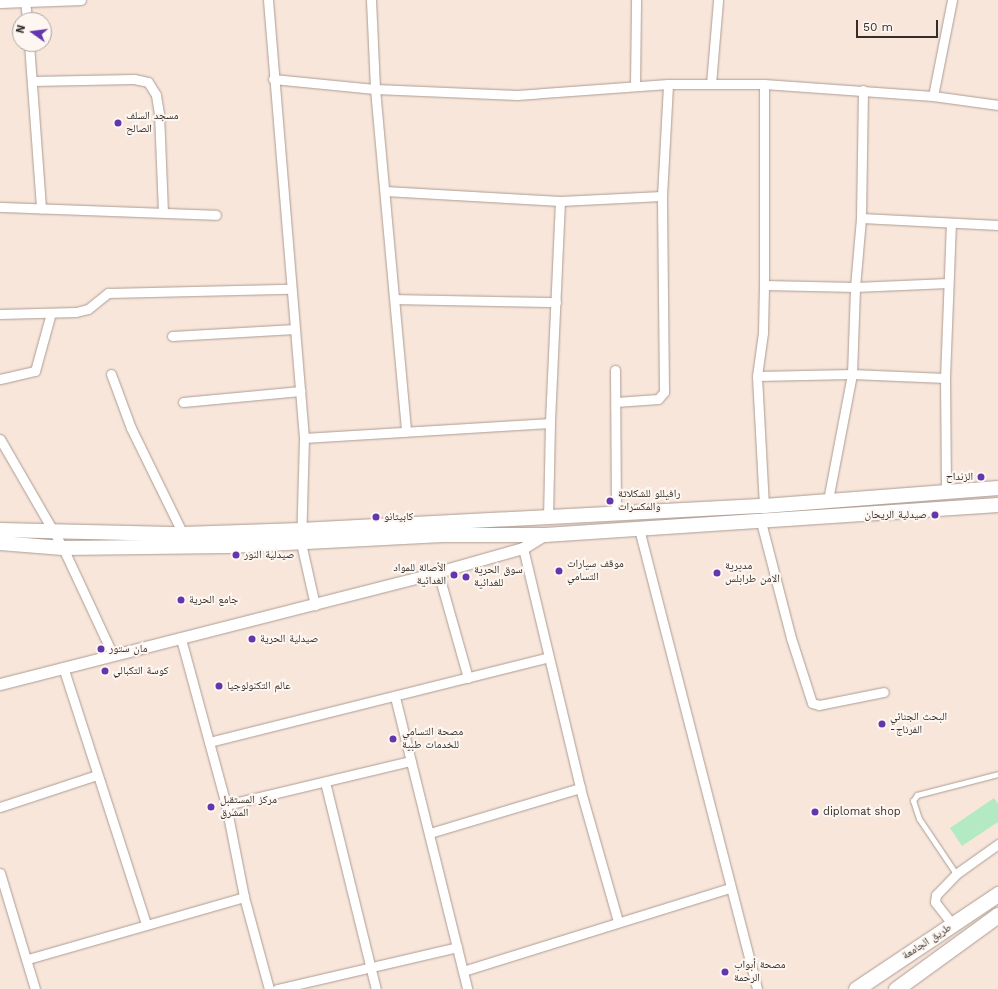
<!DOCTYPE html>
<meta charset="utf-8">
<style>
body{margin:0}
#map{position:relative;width:998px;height:989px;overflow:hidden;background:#f8e6db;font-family:"Work Sans","Noto Naskh Arabic",sans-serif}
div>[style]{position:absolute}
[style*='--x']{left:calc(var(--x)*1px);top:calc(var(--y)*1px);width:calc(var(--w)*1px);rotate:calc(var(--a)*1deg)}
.green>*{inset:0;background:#b3eac3}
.roads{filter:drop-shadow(0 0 1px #ad9c92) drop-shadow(0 0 1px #ad9c92)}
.service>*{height:4.5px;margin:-2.25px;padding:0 2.25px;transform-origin:2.25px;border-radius:2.25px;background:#fff}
.minor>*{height:9px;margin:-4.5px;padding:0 4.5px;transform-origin:4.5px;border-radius:4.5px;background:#fff}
.tertiary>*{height:11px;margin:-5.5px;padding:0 5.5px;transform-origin:5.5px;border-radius:5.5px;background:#fff}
.primary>*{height:14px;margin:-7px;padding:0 7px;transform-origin:7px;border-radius:7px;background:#fff}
.trunk>*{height:15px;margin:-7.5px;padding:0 7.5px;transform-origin:7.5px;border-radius:7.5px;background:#fff}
.dots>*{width:11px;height:11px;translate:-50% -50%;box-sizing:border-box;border:2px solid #fdf6f1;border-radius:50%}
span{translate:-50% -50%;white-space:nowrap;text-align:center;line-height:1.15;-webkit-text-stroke:4px #fdf6f1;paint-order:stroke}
.poi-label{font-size:11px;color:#342d29}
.left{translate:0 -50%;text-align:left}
.right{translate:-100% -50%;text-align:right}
.street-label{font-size:11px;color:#342d29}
.north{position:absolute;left:12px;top:12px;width:40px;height:40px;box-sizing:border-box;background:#fdf6f1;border:1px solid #ada6a1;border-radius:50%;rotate:284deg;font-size:11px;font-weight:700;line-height:16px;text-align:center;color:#342d29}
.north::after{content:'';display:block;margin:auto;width:14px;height:18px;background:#6336ad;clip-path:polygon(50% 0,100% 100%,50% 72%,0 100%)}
.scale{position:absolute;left:856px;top:20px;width:82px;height:18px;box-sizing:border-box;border:2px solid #342d29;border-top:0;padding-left:5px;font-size:12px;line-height:14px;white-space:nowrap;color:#342d29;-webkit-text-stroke:3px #fdf6f1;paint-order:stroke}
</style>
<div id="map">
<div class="green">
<i style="clip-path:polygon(994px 798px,998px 804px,998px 822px,962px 846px,950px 828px)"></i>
</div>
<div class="roads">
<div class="service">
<i style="--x:956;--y:874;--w:66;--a:-123.9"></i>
<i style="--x:919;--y:819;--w:19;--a:-108"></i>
<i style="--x:913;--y:801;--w:7;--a:-56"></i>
<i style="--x:917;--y:795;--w:84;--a:-14.5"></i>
</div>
<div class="minor">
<i style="--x:25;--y:0;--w:20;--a:84"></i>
<i style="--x:268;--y:0;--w:439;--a:85.3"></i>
<i style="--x:304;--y:438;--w:105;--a:91.6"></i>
<i style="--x:301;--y:543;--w:64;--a:77.3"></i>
<i style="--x:371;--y:0;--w:89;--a:87.4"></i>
<i style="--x:375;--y:89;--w:344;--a:84.8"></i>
<i style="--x:0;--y:3;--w:81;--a:-2.1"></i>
<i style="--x:29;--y:44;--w:165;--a:85.8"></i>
<i style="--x:273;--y:79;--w:102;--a:5.6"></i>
<i style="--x:375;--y:89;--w:142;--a:2.4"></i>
<i style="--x:517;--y:95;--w:151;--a:-4.2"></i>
<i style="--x:668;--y:84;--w:96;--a:0"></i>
<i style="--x:764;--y:84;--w:169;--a:4.1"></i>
<i style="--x:933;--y:96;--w:66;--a:7.9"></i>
<i style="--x:32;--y:81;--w:102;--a:-1.1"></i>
<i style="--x:134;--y:79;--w:14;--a:12"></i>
<i style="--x:148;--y:82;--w:15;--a:58"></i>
<i style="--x:156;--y:95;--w:18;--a:81"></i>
<i style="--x:159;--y:113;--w:99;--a:87.7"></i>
<i style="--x:711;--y:84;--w:84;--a:-85.2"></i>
<i style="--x:635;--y:86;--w:86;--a:-89.3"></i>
<i style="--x:933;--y:96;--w:98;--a:-78.8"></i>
<i style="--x:385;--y:191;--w:175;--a:3.3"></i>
<i style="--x:560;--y:201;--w:222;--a:92.6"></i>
<i style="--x:560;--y:201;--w:102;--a:-2.8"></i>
<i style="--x:0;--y:207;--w:216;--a:2.1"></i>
<i style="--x:861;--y:218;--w:137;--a:2.9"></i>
<i style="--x:764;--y:285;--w:91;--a:1.3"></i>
<i style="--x:855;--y:287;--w:93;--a:-2.5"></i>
<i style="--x:395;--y:299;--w:161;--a:1.1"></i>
<i style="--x:0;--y:314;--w:76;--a:-1.5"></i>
<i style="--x:76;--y:312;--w:12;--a:-14"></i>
<i style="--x:88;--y:309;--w:26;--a:-39"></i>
<i style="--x:108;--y:293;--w:183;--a:-1.3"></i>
<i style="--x:172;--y:336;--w:123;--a:-3.3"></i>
<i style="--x:615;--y:370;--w:144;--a:89.6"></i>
<i style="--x:111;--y:374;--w:58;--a:69.7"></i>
<i style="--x:131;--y:428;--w:118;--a:63.9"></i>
<i style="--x:757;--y:376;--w:95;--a:-1.2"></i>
<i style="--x:852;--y:374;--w:93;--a:2.5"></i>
<i style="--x:0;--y:379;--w:36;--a:-13"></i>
<i style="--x:35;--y:371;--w:60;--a:-74.6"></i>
<i style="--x:183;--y:402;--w:118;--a:-5.4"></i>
<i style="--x:616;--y:402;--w:42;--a:-4.1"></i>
<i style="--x:658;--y:399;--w:9;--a:-49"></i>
<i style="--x:664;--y:392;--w:196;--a:-90.6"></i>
<i style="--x:662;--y:196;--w:112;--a:-86.9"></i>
<i style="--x:304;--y:438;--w:246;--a:-3.5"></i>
<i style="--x:550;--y:423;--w:95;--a:91.2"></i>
<i style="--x:0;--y:439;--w:126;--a:60"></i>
<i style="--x:63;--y:548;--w:118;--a:65"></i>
<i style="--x:946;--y:491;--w:113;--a:-90.5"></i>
<i style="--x:945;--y:378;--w:154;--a:-87.8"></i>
<i style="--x:828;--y:500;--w:128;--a:-79.2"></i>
<i style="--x:852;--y:374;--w:87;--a:-88"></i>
<i style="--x:855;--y:287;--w:69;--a:-85"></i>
<i style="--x:861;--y:218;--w:128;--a:-89.1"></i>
<i style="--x:764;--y:506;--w:130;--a:-93.1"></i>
<i style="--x:757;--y:376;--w:43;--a:-82.1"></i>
<i style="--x:763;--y:333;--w:48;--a:-88.8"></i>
<i style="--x:764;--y:285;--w:201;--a:-90"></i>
<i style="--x:761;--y:522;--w:120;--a:75.5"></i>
<i style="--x:791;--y:638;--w:68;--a:72.1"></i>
<i style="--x:812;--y:703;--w:7;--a:16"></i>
<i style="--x:819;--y:705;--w:66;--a:-11.3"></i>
<i style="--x:639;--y:529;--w:475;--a:75.6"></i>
<i style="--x:523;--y:548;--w:247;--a:76.6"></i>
<i style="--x:580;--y:788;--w:138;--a:74.1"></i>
<i style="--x:438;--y:572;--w:110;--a:74.2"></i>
<i style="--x:181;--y:639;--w:172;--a:74.8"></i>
<i style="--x:226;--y:805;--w:94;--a:78.9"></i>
<i style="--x:244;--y:897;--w:95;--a:74.8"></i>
<i style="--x:63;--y:667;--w:270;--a:72.1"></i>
<i style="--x:395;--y:697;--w:301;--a:76.1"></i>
<i style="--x:209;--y:742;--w:350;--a:-14"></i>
<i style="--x:325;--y:782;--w:213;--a:76.2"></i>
<i style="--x:226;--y:805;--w:190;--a:-13.4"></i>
<i style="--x:0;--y:807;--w:102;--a:-18.3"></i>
<i style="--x:430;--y:833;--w:157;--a:-16.7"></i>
<i style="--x:0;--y:873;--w:121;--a:73.2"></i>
<i style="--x:953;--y:925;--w:29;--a:-128"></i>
<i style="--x:935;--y:902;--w:7;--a:-82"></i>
<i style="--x:936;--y:895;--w:29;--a:-46"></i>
<i style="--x:956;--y:874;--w:52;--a:-35.5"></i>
<i style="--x:28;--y:959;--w:225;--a:-16"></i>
<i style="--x:463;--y:971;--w:279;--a:-17.3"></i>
<i style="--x:277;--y:989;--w:185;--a:-13.1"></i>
</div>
<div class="tertiary">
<i style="--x:0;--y:684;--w:452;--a:-14.3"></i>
<i style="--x:438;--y:572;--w:88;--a:-15.8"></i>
<i style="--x:523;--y:548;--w:25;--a:-32"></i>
</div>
<div class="primary">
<i style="--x:0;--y:530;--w:183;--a:1.3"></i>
<i style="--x:183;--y:534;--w:118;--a:-1.9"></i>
<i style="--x:301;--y:530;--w:464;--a:-3"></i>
<i style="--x:764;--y:506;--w:235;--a:-4.4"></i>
<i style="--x:0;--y:543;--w:63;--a:4.5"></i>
<i style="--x:63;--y:548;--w:165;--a:-0.7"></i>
<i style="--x:228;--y:546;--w:220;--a:-2.9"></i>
<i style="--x:448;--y:535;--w:97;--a:0"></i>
<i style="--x:545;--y:535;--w:454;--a:-3.8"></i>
</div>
<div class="trunk">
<i style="--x:856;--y:989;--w:171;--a:-33.8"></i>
<i style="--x:896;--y:989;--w:126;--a:-36"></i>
</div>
</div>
<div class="dots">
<i style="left:118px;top:123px;background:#6336ad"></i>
<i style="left:981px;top:477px;background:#6336ad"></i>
<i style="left:610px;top:501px;background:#6336ad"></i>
<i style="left:935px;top:515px;background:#6336ad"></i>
<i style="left:376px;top:517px;background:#6336ad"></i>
<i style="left:236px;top:555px;background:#6336ad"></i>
<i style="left:559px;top:571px;background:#6336ad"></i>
<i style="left:717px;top:573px;background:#6336ad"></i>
<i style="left:454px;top:575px;background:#6336ad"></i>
<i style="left:466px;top:577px;background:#6336ad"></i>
<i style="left:181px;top:600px;background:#6336ad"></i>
<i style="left:252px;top:639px;background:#6336ad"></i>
<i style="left:101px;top:649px;background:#6336ad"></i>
<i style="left:105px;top:671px;background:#6336ad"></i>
<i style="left:219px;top:686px;background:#6336ad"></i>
<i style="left:882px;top:724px;background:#6336ad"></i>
<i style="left:393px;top:739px;background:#6336ad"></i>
<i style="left:211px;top:807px;background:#6336ad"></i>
<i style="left:815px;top:812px;background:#6336ad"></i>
<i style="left:725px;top:972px;background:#6336ad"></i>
</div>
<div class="poi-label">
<span class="left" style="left:126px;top:123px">مسجد السلف<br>الصالح</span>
<span class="right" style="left:973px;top:477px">الزنداح</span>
<span class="left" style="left:618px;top:501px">رافيللو للشكلاتة<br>والمكسرات</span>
<span class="right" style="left:927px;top:515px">صيدلية الريحان</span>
<span class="left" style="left:384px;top:517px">كابيتانو</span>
<span class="left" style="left:244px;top:555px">صيدلية النور</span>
<span class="left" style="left:567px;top:571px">موقف سيارات<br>التسامي</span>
<span class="left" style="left:725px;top:573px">مديرية<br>الامن طرابلس</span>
<span class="right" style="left:446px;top:575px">الأصالة للمواد<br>الغدائية</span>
<span class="left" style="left:474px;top:577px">سوق الحرية<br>للغدائية</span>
<span class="left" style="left:189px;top:600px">جامع الحرية</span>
<span class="left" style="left:260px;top:639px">صيدلية الحرية</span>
<span class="left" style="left:109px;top:649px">مان ستور</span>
<span class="left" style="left:113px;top:671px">كوسة التكبالي</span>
<span class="left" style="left:227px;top:686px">عالم التكنولوجيا</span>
<span class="left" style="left:890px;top:724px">البحث الجنائي<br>-الفرناج</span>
<span class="left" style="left:402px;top:739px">مصحة التسامي<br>للخدمات طبية</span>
<span class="left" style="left:220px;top:807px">مركز المستقبل<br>المشرق</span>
<span class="left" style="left:823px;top:812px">diplomat shop</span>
<span class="left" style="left:734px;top:972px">مصحة أبواب<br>الرحمة</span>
</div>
<div class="street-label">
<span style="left:927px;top:942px;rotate:-33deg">طريق الجامعة</span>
</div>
<div class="north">N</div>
<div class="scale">50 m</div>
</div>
